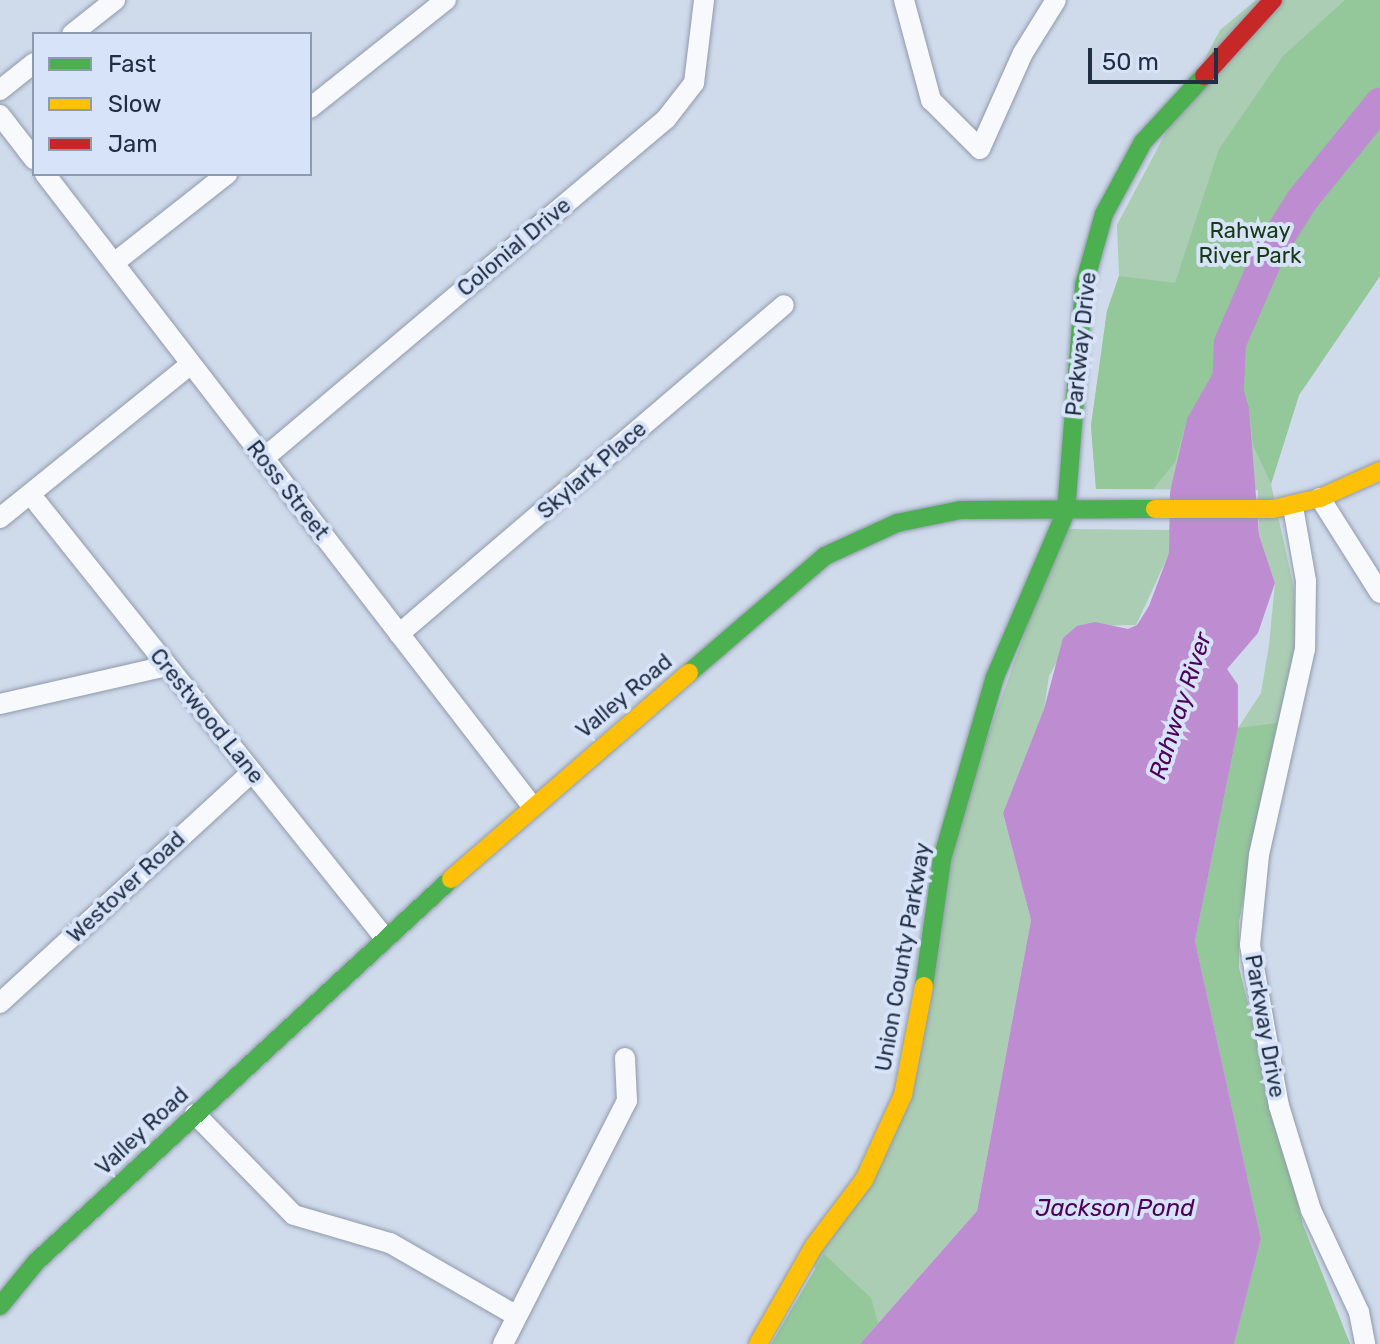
<!DOCTYPE html>
<style>
body{margin:0}
#map{position:relative;width:1380px;height:1344px;overflow:hidden;background:#cfdaeb;font-family:Rubik,sans-serif}
div>[style]{position:absolute}
[style*='--x']{left:calc(var(--x)*1px);top:calc(var(--y)*1px);width:calc(var(--w)*1px);rotate:calc(var(--a)*1deg)}
.green>*{inset:0;background:#abcdb3}
.forest>*{inset:0;background:#94c79a}
.water>*{inset:0;background:#be8cd0}
.river>*{height:32px;margin:-16px;padding:0 16px;transform-origin:16px;border-radius:16px;background:#be8cd0}
.roads{filter:drop-shadow(0 0 2px #909aab) drop-shadow(0 0 2px #909aab)}
.street>*{height:20px;margin:-10px;padding:0 10px;transform-origin:10px;border-radius:10px;background:#f8f9fc}
.fast>*{height:18px;margin:-9px;padding:0 9px;transform-origin:9px;border-radius:9px;background:#4caf50}
.slow>*{height:18px;margin:-9px;padding:0 9px;transform-origin:9px;border-radius:9px;background:#ffc107}
.jam>*{height:18px;margin:-9px;padding:0 9px;transform-origin:9px;border-radius:9px;background:#c62828}
span{translate:-50% -50%;white-space:nowrap;text-align:center;line-height:1.15;-webkit-text-stroke:8px #d6e3f8;paint-order:stroke}
.park-label{font-size:22px;color:#183913}
.street-label{font-size:22px;color:#222e42}
.water-label{font-size:24px;color:#4e005a;font-style:italic}
.legend{position:absolute;left:32px;top:32px;width:280px;height:144px;box-sizing:border-box;background:#d6e3f8;border:2px solid #8e9baf;margin:0;padding:10px 14px;list-style:none;font-size:24px;color:#222e42}
.legend li{display:flex;align-items:center;gap:16px;height:40px}
.legend b{width:40px;border:2px solid #8e9baf}
.scale{position:absolute;left:1088px;top:48px;width:130px;height:36px;box-sizing:border-box;border:4px solid #222e42;border-top:0;padding-left:10px;font-size:24px;line-height:28px;white-space:nowrap;color:#222e42;-webkit-text-stroke:6px #d6e3f8;paint-order:stroke}
</style>
<div id="map">
<div class="green">
<i style="clip-path:polygon(1256px 0,1380px 0,1380px 276px,1299px 395px,1271px 484px,1294px 588px,1296px 644px,1239px 921px,1239px 968px,1303px 1225px,1350px 1344px,1234px 1344px,1261px 1239px,1195px 941px,1238px 728px,1261px 693px,1269px 645px,1275px 583px,1259px 535px,1258px 490px,1096px 489px,1091px 426px,1107px 311px,1119px 276px,1117px 225px,1220px 30px)"></i>
<i style="clip-path:polygon(1062px 529px,1170px 530px,1169px 554px,1136px 625px,1077px 626px,1049px 676px,1044px 709px,1003px 813px,1031px 920px,977px 1211px,860px 1344px,812px 1263px,880px 1167px,956px 825px)"></i>
</div>
<div class="forest">
<i style="clip-path:polygon(1345px 0,1380px 0,1380px 276px,1299px 395px,1271px 484px,1253px 445px,1249px 408px,1187px 419px,1175px 462px,1153px 489px,1096px 489px,1091px 426px,1107px 311px,1119px 276px,1175px 283px,1219px 149px,1283px 56px)"></i>
<i style="clip-path:polygon(1277px 723px,1239px 921px,1239px 968px,1303px 1225px,1350px 1344px,1234px 1344px,1261px 1239px,1195px 941px,1238px 728px)"></i>
<i style="clip-path:polygon(824px 1254px,871px 1298px,878px 1323px,860px 1344px,771px 1344px)"></i>
</div>
<div class="water">
<i style="clip-path:polygon(1230px 343px,1249px 408px,1259px 535px,1275px 583px,1258px 633px,1227px 669px,1238px 685px,1238px 728px,1195px 941px,1261px 1239px,1234px 1344px,860px 1344px,977px 1211px,1031px 920px,1003px 813px,1044px 709px,1063px 638px,1077px 626px,1095px 622px,1128px 629px,1137px 625px,1149px 606px,1169px 553px,1170px 492px,1187px 419px)"></i>
</div>
<div class="river">
<i style="--x:1228;--y:386;--w:43;--a:-87.3"></i>
<i style="--x:1230;--y:343;--w:100;--a:-66.5"></i>
<i style="--x:1270;--y:251;--w:60;--a:-57.9"></i>
<i style="--x:1302;--y:200;--w:124;--a:-50.9"></i>
</div>
<div class="roads">
<div class="street">
<i style="--x:904;--y:0;--w:104;--a:74.9"></i>
<i style="--x:931;--y:100;--w:69;--a:45"></i>
<i style="--x:980;--y:149;--w:105;--a:-65.9"></i>
<i style="--x:1023;--y:53;--w:62;--a:-58.1"></i>
<i style="--x:72;--y:34;--w:55;--a:-38.3"></i>
<i style="--x:0;--y:90;--w:43;--a:-38.5"></i>
<i style="--x:310;--y:108;--w:174;--a:-38.5"></i>
<i style="--x:0;--y:115;--w:56;--a:52.3"></i>
<i style="--x:45;--y:174;--w:798;--a:52.38"></i>
<i style="--x:114;--y:263;--w:144;--a:-38.2"></i>
<i style="--x:264;--y:458;--w:526;--a:-40.14"></i>
<i style="--x:666;--y:119;--w:46;--a:-52.1"></i>
<i style="--x:694;--y:83;--w:84;--a:-83.1"></i>
<i style="--x:31;--y:495;--w:566;--a:51.39"></i>
<i style="--x:1320;--y:498;--w:112;--a:57.7"></i>
<i style="--x:1293;--y:507;--w:75;--a:80"></i>
<i style="--x:1306;--y:581;--w:68;--a:90.8"></i>
<i style="--x:1305;--y:649;--w:211;--a:102.6"></i>
<i style="--x:1259;--y:855;--w:90;--a:95.7"></i>
<i style="--x:1250;--y:945;--w:164;--a:79.8"></i>
<i style="--x:1279;--y:1106;--w:109;--a:72.9"></i>
<i style="--x:1311;--y:1210;--w:113;--a:64.8"></i>
<i style="--x:1359;--y:1312;--w:33;--a:79"></i>
<i style="--x:0;--y:518;--w:245;--a:-38.9"></i>
<i style="--x:399;--y:634;--w:506;--a:-40.52"></i>
<i style="--x:0;--y:704;--w:171;--a:-12.8"></i>
<i style="--x:0;--y:1003;--w:342;--a:-42.5"></i>
<i style="--x:195;--y:1114;--w:141;--a:45.6"></i>
<i style="--x:294;--y:1215;--w:100;--a:16.3"></i>
<i style="--x:390;--y:1243;--w:144;--a:29.9"></i>
<i style="--x:503;--y:1344;--w:273;--a:-63"></i>
<i style="--x:627;--y:1101;--w:43;--a:-92.7"></i>
</div>
<div class="fast">
<i style="--x:689;--y:673;--w:179;--a:-40.7"></i>
<i style="--x:825;--y:556;--w:79;--a:-24.6"></i>
<i style="--x:897;--y:523;--w:65;--a:-11.5"></i>
<i style="--x:961;--y:510;--w:194;--a:-0.3"></i>
<i style="--x:924;--y:986;--w:128;--a:-81.9"></i>
<i style="--x:942;--y:859;--w:190;--a:-73.8"></i>
<i style="--x:995;--y:677;--w:181;--a:-66.8"></i>
<i style="--x:1066;--y:511;--w:227;--a:-85.4"></i>
<i style="--x:1084;--y:285;--w:74;--a:-74.3"></i>
<i style="--x:1104;--y:214;--w:82;--a:-61.6"></i>
<i style="--x:1143;--y:142;--w:90;--a:-47.3"></i>
<i style="--x:0;--y:1306;--w:57;--a:-50.7"></i>
<i style="--x:36;--y:1262;--w:565;--a:-42.7"></i>
</div>
<div class="slow">
<i style="--x:1155;--y:509;--w:118;--a:0"></i>
<i style="--x:1273;--y:509;--w:48;--a:-13.2"></i>
<i style="--x:1320;--y:498;--w:66;--a:-24.2"></i>
<i style="--x:451;--y:879;--w:315;--a:-40.9"></i>
<i style="--x:758;--y:1344;--w:113;--a:-60.3"></i>
<i style="--x:814;--y:1246;--w:83;--a:-52.9"></i>
<i style="--x:864;--y:1180;--w:94;--a:-65.4"></i>
<i style="--x:903;--y:1095;--w:111;--a:-79.1"></i>
</div>
<div class="jam">
<i style="--x:1204;--y:76;--w:103;--a:-47.8"></i>
</div>
</div>
<div class="park-label">
<span style="left:1250px;top:243px">Rahway<br>River Park</span>
</div>
<div class="street-label">
<span style="left:514px;top:247px;rotate:-40deg">Colonial Drive</span>
<span style="left:1081px;top:344px;rotate:-84deg">Parkway Drive</span>
<span style="left:592px;top:470px;rotate:-41deg">Skylark Place</span>
<span style="left:288px;top:490px;rotate:52deg">Ross Street</span>
<span style="left:624px;top:696px;rotate:-40deg">Valley Road</span>
<span style="left:207px;top:716px;rotate:51deg">Crestwood Lane</span>
<span style="left:126px;top:887px;rotate:-43deg">Westover Road</span>
<span style="left:903px;top:957px;rotate:-80deg">Union County Parkway</span>
<span style="left:1265px;top:1026px;rotate:80deg">Parkway Drive</span>
<span style="left:142px;top:1131px;rotate:-43deg">Valley Road</span>
</div>
<div class="water-label">
<span style="left:1181px;top:706px;rotate:-72deg">Rahway River</span>
<span style="left:1115px;top:1209px">Jackson Pond</span>
</div>
<ul class="legend">
<li><b style="height:10px;background:#4caf50"></b>Fast</li>
<li><b style="height:10px;background:#ffc107"></b>Slow</li>
<li><b style="height:10px;background:#c62828"></b>Jam</li>
</ul>
<div class="scale">50 m</div>
</div>
